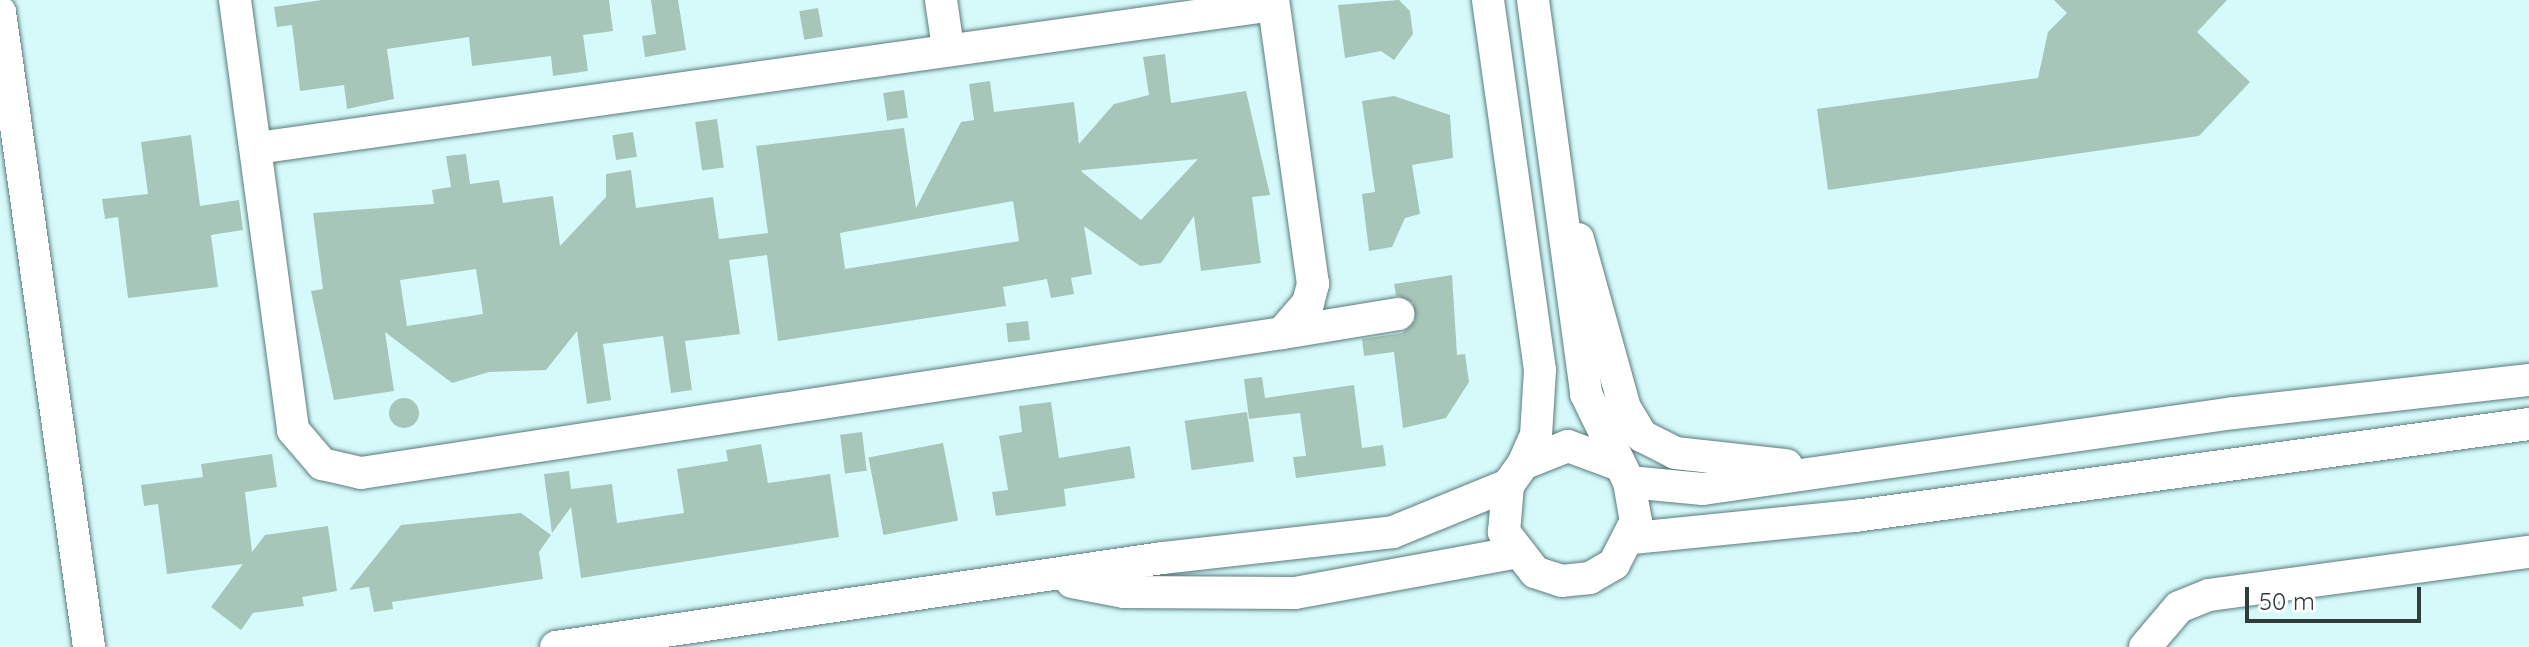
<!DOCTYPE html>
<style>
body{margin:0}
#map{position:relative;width:2529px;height:647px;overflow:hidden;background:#d6fafa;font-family:Quicksand,sans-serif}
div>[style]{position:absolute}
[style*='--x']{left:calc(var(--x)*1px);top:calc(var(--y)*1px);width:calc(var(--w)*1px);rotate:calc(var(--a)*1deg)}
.building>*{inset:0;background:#a7c6ba;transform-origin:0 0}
.round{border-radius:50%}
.roads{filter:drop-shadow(0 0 2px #5b7b7c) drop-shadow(0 0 2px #5b7b7c)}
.minor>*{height:32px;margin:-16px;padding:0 16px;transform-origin:16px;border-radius:16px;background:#fff}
span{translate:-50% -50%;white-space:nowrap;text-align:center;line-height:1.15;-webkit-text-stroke:6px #fff;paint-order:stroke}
.scale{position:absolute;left:2245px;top:587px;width:176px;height:36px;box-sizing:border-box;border:4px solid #2f3d3d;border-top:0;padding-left:10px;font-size:24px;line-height:28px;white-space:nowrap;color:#2f3d3d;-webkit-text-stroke:6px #fff;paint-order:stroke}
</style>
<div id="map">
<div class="building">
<i style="clip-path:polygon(322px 0,609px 0,613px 31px,583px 35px,588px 71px,553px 76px,551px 56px,472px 66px,469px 37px,387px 49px,394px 99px,347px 109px,344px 85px,300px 91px,292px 25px,277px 27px,274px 7px)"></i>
<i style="clip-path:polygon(651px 0,678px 0,686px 50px,645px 57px,642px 36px,656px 34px)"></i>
<i style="clip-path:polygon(1399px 0,1410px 11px,1413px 34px,1394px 60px,1381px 51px,1345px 58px,1338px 5px)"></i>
<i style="clip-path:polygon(2054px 0,2227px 0,2197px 32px,2250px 82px,2199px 136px,1828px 190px,1817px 109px,2038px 78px,2048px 32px,2067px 13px)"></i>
<i style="left:818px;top:8px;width:29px;height:19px;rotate:80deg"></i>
<i style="clip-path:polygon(evenodd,1165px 54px,1171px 103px,1246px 91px,1270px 195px,1252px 197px,1261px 263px,1201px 271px,1194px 216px,1161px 263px,1140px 266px,1084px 226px,1092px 274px,1071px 278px,1074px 294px,1051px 298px,1047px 279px,1003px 287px,1006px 306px,778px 341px,767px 255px,729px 260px,740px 334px,685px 341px,692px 390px,671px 393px,663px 336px,603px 344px,611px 400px,587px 404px,577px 331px,546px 370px,489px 372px,452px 383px,385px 332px,394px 391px,334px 400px,311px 291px,323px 289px,313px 213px,434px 204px,432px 190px,451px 187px,446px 156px,466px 154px,470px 184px,499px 180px,503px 203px,553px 196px,560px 246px,606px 197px,606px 174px,631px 170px,636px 208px,713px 197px,719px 239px,768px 233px,756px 146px,904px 128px,916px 208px,961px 122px,974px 120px,969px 84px,990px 81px,994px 112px,1074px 102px,1079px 144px,1114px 104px,1149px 95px,1143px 57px,1165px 54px,1198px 159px,1141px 220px,1081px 171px,1083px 170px,1198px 159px,1165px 54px,1013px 201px,1019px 241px,845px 269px,840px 233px,1013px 201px,1165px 54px,476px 269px,483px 314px,407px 326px,400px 280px,476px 269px)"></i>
<i style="left:904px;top:90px;width:28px;height:21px;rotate:82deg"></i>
<i style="clip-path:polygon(1394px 96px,1450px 115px,1453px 158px,1412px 165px,1420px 214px,1405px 218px,1392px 247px,1369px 251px,1362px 194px,1375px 192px,1362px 101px)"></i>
<i style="left:717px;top:119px;width:49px;height:22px;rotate:82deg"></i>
<i style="left:633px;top:132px;width:25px;height:21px;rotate:81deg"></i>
<i style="clip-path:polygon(191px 135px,200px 206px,239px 200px,243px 230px,211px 235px,218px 287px,128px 298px,118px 217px,105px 219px,102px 199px,148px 194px,141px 142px)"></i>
<i style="clip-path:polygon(1452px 275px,1457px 355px,1465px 354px,1469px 382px,1446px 418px,1403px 428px,1394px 352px,1364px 356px,1362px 339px,1402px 333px,1415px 321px,1413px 303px,1396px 295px,1394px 284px)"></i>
<i style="left:1028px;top:321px;width:19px;height:22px;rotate:84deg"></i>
<i style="clip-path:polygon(1262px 377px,1265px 398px,1354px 385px,1362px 448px,1383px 445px,1386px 466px,1296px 478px,1293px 457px,1306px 456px,1300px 413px,1249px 419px,1244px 379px)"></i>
<i class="round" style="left:389px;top:398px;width:30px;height:30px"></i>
<i style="clip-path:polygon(1051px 402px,1059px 458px,1130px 446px,1135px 478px,1064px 489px,1066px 506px,996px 516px,992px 492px,1008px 490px,999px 436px,1022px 432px,1019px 406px)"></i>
<i style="left:1247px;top:412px;width:50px;height:63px;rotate:82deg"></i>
<i style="left:862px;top:432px;width:39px;height:22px;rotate:83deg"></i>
<i style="left:943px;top:443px;width:79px;height:76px;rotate:79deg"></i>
<i style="clip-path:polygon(761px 444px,768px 483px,830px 474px,839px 537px,581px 578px,571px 507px,552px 533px,544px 474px,569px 471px,571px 489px,612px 484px,617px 523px,684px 513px,677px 469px,728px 461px,726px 450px)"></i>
<i style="clip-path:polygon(272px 454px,277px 487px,245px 492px,252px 552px,265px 535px,328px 526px,337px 591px,302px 597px,304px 606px,253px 613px,241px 630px,211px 607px,243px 564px,167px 574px,158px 504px,144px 506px,141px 485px,203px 477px,201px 464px)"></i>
<i style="clip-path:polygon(521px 513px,551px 535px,539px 552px,543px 579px,392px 602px,393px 609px,374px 612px,369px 587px,349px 590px,401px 525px)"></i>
</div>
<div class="roads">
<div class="minor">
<i style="--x:235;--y:0;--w:434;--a:82.3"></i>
<i style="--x:293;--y:430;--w:45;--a:49.5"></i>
<i style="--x:322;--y:464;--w:40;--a:13"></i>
<i style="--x:361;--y:473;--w:932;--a:-8.64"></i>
<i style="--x:1282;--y:333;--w:40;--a:-49"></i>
<i style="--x:1308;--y:303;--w:20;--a:-75"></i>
<i style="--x:1313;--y:284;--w:287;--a:-98"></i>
<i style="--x:941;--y:0;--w:49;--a:81.7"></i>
<i style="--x:1488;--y:0;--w:374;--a:82"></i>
<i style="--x:1540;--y:370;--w:65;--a:93.5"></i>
<i style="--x:1536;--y:435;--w:32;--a:114"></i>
<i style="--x:1533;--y:0;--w:398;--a:82.3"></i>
<i style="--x:1586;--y:394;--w:98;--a:64"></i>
<i style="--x:1629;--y:482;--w:40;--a:80"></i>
<i style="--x:1636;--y:521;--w:48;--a:117.1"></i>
<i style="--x:1614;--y:564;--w:28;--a:150"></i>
<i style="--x:1590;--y:578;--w:28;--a:174"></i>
<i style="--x:1562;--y:581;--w:28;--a:-162"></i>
<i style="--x:1535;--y:572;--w:51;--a:-127.8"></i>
<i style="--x:1504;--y:532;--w:47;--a:-85.1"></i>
<i style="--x:1508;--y:485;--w:26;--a:-54"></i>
<i style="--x:1523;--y:464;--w:48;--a:-21.8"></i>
<i style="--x:1568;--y:446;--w:49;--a:20.3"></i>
<i style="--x:0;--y:12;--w:641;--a:82.02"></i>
<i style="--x:257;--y:148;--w:1026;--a:-8.01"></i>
<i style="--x:1578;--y:239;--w:175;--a:74.5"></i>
<i style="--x:1625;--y:408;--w:33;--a:59"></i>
<i style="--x:1642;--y:436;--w:37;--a:27"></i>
<i style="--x:1675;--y:453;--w:112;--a:6.2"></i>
<i style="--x:1282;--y:333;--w:118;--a:-9.3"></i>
<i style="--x:1629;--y:482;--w:74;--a:5.4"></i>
<i style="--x:1703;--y:489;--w:536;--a:-8.15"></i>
<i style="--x:2234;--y:413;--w:297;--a:-6.4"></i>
<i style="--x:1633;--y:538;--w:223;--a:-5.7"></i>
<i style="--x:1855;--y:516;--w:680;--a:-7.77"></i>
<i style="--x:1072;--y:582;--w:53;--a:10.9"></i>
<i style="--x:1124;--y:592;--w:171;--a:0.3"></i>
<i style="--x:1295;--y:593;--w:223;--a:-10.4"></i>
<i style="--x:556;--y:647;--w:613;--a:-8.35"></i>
<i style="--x:1162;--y:558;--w:232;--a:-6.4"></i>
<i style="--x:1393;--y:532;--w:124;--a:-22.2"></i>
<i style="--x:2145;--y:647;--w:52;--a:-49.6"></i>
<i style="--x:2179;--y:607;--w:32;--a:-22"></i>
<i style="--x:2209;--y:595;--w:323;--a:-7.7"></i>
</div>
</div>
<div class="scale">50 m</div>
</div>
